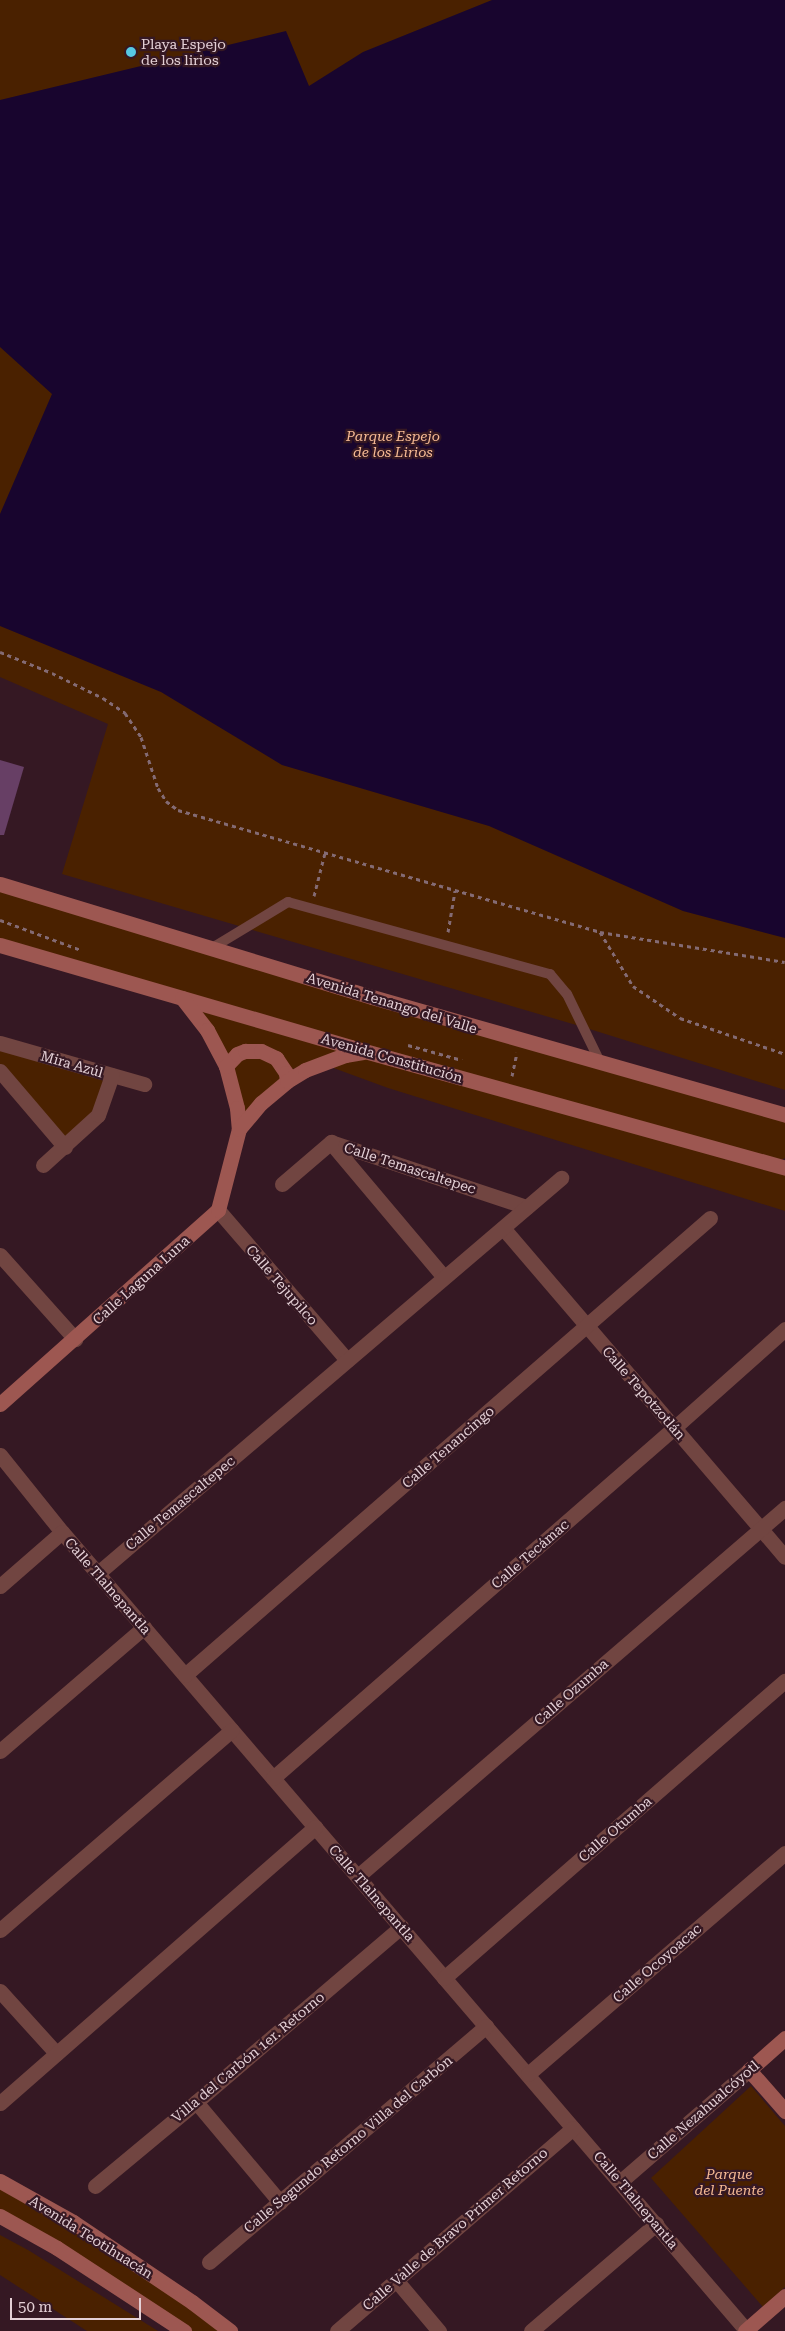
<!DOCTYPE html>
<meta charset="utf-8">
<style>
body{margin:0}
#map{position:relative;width:785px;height:2331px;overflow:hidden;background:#351823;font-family:"Roboto Serif",serif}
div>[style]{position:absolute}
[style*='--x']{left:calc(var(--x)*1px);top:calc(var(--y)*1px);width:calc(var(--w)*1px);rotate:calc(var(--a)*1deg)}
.green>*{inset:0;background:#4a2100}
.water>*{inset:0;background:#18052e}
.building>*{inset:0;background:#673f65}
.path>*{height:3px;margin-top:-1.5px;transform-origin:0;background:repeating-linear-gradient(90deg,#846b74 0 4px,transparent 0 8px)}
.lane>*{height:10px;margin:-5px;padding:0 5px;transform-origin:5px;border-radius:5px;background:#714541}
.street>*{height:15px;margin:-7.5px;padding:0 7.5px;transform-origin:7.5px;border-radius:7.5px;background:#714541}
.secondary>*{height:15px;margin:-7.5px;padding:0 7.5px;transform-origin:7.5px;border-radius:7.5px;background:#9d5751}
.dots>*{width:14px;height:14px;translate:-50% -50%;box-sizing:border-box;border:2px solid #351823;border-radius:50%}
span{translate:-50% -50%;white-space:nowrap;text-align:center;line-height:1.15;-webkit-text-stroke:4.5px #351823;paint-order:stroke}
.poi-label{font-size:14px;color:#e4d0d6}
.left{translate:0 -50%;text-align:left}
.park-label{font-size:14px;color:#f6ba94;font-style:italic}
.street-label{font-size:14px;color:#e4d0d6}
.scale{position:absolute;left:10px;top:2298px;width:131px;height:22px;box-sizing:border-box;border:2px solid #e4d0d6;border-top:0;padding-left:6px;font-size:15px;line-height:18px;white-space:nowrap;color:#e4d0d6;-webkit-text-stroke:4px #351823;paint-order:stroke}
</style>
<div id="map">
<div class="green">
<i style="clip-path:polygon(0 0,785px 0,785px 1090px,583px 1027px,62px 874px,108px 724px,0 677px)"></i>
<i style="clip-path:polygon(0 887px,785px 1118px,785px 1158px,779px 1161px,0 942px)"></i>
<i style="clip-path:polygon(195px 1006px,347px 1051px,290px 1070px,274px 1053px,226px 1058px)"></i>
<i style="clip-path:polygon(0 1047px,107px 1078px,96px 1113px,67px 1142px,0 1066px)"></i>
<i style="clip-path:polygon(252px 1055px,272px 1061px,282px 1079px,244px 1114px,231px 1069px,234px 1063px)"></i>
<i style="clip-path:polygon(366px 1056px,785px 1175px,785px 1211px,388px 1088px,328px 1066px)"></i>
<i style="clip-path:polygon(751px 2086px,785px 2126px,785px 2287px,763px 2307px,651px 2178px)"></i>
<i style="clip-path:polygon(0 2187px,164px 2288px,221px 2331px,192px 2331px,0 2212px)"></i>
<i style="clip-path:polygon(0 2235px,28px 2250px,158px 2331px,87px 2331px,0 2275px)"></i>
</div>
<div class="water">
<i style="clip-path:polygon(492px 0,785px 0,785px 938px,683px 911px,489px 826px,282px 765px,161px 692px,0 626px,0 514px,52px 394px,0 347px,0 100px,286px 31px,309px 86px,363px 52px)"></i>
</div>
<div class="building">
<i style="clip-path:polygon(0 760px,24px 767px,4px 835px,0 835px)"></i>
</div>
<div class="path">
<i style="--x:0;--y:652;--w:56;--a:22"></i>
<i style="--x:52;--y:673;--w:57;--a:26.1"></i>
<i style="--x:103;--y:698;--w:27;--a:34"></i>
<i style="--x:125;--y:713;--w:29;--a:56"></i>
<i style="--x:141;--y:737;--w:54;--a:71.6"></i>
<i style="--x:158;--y:788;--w:15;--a:58"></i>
<i style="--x:166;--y:801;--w:15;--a:37"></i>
<i style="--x:178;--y:810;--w:439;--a:16.1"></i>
<i style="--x:600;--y:932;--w:187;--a:9.2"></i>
<i style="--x:314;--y:896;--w:44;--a:-75.7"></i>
<i style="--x:0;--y:920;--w:86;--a:20.3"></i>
<i style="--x:448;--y:932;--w:42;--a:-80.3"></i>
<i style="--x:600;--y:932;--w:63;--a:58.6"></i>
<i style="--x:633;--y:986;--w:57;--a:34.2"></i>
<i style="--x:680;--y:1018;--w:111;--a:18.9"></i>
<i style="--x:408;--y:1045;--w:56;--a:15.5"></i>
<i style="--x:512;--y:1076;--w:24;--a:-78"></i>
</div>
<div class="lane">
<i style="--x:212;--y:948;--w:89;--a:-31.2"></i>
<i style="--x:288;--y:902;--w:272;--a:15.4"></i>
<i style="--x:550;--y:974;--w:26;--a:50"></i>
<i style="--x:567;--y:994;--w:78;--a:64.1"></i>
</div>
<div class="street">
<i style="--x:0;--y:1043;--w:150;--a:15.9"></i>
<i style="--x:0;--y:1071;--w:100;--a:49.5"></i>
<i style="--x:331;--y:1142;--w:206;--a:18.4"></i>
<i style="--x:331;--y:1143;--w:175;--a:49.9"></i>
<i style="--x:43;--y:1165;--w:74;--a:-42.3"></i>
<i style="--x:98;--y:1115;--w:42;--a:-70.7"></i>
<i style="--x:282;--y:1184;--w:65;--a:-40.6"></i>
<i style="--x:218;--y:1210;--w:198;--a:49.3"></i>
<i style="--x:503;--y:1228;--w:433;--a:49.4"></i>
<i style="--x:0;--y:1255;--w:113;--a:48.2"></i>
<i style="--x:0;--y:1455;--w:99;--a:51.2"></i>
<i style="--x:62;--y:1532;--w:1051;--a:49.4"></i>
<i style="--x:98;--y:1573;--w:609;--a:-40.47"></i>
<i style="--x:0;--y:1586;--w:82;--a:-41.1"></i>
<i style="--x:185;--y:1675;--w:696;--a:-41.04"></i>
<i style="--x:0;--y:1751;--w:190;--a:-40.7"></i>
<i style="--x:273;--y:1778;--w:532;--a:-41.12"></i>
<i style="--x:674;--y:1428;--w:149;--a:-41.7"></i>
<i style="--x:358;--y:1876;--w:564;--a:-40.76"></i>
<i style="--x:0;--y:1930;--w:306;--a:-40.8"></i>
<i style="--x:444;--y:1978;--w:452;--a:-41.1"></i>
<i style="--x:0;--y:1991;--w:84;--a:47.9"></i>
<i style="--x:528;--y:2074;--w:339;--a:-40.7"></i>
<i style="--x:196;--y:2102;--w:131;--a:50"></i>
<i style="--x:0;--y:2103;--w:419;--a:-41.2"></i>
<i style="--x:621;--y:2181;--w:169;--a:-40.9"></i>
<i style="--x:95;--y:2186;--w:131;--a:-39.7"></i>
<i style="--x:196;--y:2102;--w:270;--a:-40.5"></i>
<i style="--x:209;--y:2262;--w:364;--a:-40.4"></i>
<i style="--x:396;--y:2280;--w:67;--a:49.9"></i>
<i style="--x:337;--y:2331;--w:311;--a:-40.7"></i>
<i style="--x:531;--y:2331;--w:165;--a:-40.6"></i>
</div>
<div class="secondary">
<i style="--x:0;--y:884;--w:389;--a:16.9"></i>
<i style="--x:372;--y:997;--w:430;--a:15.9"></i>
<i style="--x:0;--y:945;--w:365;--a:16.2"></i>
<i style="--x:350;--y:1047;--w:452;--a:15.5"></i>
<i style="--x:182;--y:998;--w:41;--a:52"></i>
<i style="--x:207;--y:1030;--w:41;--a:62.2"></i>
<i style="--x:226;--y:1066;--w:43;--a:75.3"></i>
<i style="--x:237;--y:1108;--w:21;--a:85"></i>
<i style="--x:226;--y:1066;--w:16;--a:-47"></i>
<i style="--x:237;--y:1054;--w:9;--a:-21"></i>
<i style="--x:245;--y:1051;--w:16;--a:0"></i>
<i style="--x:261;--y:1051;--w:17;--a:25"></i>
<i style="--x:276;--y:1058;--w:18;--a:56"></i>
<i style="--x:286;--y:1073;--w:8;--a:83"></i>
<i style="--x:0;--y:1404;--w:292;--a:-41.7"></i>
<i style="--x:218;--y:1210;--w:84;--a:-75.5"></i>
<i style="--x:239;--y:1129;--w:34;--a:-50"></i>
<i style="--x:261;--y:1103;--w:34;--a:-40"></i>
<i style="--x:287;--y:1081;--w:21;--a:-31"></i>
<i style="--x:305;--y:1070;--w:43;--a:-20.6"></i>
<i style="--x:345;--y:1055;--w:18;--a:-9"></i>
<i style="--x:785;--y:2038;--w:48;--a:138.4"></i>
<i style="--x:749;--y:2070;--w:55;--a:48.7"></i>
<i style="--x:0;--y:2181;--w:84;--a:29.3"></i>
<i style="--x:73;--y:2222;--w:143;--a:33.9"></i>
<i style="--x:192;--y:2302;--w:48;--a:37.3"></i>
<i style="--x:0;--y:2216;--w:65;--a:29.3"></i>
<i style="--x:57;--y:2248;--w:152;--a:33.2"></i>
<i style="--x:745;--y:2331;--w:53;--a:-41.2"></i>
</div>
<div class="dots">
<i style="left:131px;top:52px;background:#57c9e3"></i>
</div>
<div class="poi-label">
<span class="left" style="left:141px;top:52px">Playa Espejo<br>de los lirios</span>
</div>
<div class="park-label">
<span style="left:393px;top:444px">Parque Espejo<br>de los Lirios</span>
<span style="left:729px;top:2182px">Parque<br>del Puente</span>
</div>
<div class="street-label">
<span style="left:392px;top:1003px;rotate:17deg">Avenida Tenango del Valle</span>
<span style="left:392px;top:1058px;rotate:16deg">Avenida Constitución</span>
<span style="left:72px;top:1064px;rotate:16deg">Mira Azúl</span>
<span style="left:410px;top:1168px;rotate:18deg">Calle Temascaltepec</span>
<span style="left:141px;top:1280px;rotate:-42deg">Calle Laguna Luna</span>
<span style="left:282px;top:1285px;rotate:49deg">Calle Tejupilco</span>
<span style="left:644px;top:1393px;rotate:49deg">Calle Tepotzotlán</span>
<span style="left:448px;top:1447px;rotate:-41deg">Calle Tenancingo</span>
<span style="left:180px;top:1503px;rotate:-40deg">Calle Temascaltepec</span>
<span style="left:530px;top:1554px;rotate:-41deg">Calle Tecámac</span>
<span style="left:108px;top:1586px;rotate:49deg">Calle Tlalnepantla</span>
<span style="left:571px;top:1692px;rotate:-41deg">Calle Ozumba</span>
<span style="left:615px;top:1829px;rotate:-41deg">Calle Otumba</span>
<span style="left:372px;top:1893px;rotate:49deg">Calle Tlalnepantla</span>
<span style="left:657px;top:1963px;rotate:-41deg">Calle Ocoyoacac</span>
<span style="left:248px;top:2057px;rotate:-40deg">Villa del Carbón 1er. Retorno</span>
<span style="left:703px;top:2110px;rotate:-41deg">Calle Nezahualcóyotl</span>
<span style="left:348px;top:2144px;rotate:-40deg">Calle Segundo Retorno Villa del Carbón</span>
<span style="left:636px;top:2200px;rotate:50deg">Calle Tlalnepantla</span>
<span style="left:455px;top:2229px;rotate:-41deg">Calle Valle de Bravo Primer Retorno</span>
<span style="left:91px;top:2237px;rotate:32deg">Avenida Teotihuacán</span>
</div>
<div class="scale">50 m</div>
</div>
